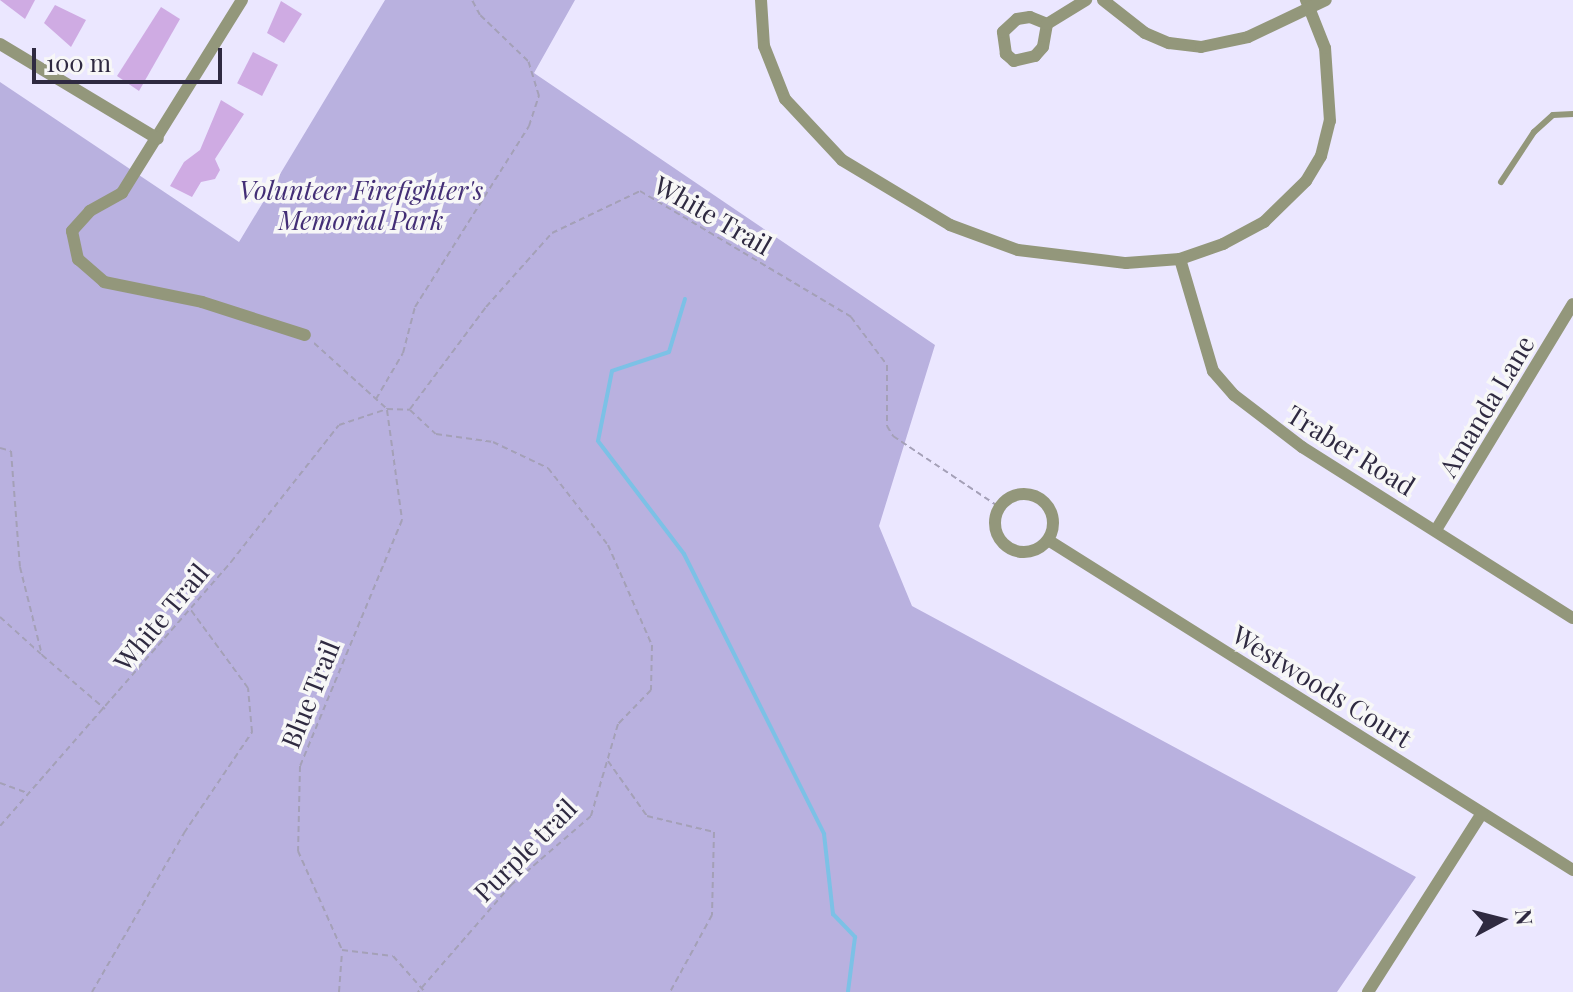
<!DOCTYPE html>
<style>
body{margin:0}
#map{position:relative;width:1573px;height:992px;overflow:hidden;background:#ebe7ff;font-family:"Playfair Display",serif}
div>[style]{position:absolute}
[style*='--x']{left:calc(var(--x)*1px);top:calc(var(--y)*1px);width:calc(var(--w)*1px);rotate:calc(var(--a)*1deg)}
.green>*{inset:0;background:#b9b1df}
.stream>*{height:4px;margin:-2px;padding:0 2px;transform-origin:2px;border-radius:2px;background:#7cc1e6}
.building>*{inset:0;background:#cfabe3;transform-origin:0 0}
.path>*{height:2px;margin-top:-1px;transform-origin:0;background:repeating-linear-gradient(90deg,#a4a0b7 0 6px,transparent 0 10px)}
.service>*{height:6px;margin:-3px;padding:0 3px;transform-origin:3px;border-radius:3px;background:#93977b}
.minor>*{height:12px;margin:-6px;padding:0 6px;transform-origin:6px;border-radius:6px;background:#93977b}
.minor>.ring{margin:-6px;padding:0;box-sizing:content-box;background:none;border:12px solid #93977b;border-radius:50%}
span{translate:-50% -50%;white-space:nowrap;text-align:center;line-height:1.15;-webkit-text-stroke:7px #f7f7f7;paint-order:stroke}
.park-label{font-size:26px;color:#432e76;font-style:italic}
.street-label{font-size:26px;color:#2f2a41}
.north{position:absolute;left:1461px;top:880px;width:80px;height:80px;-webkit-text-stroke:6px #f7f7f7;paint-order:stroke;rotate:83deg;font-size:22px;font-weight:700;line-height:32px;text-align:center;color:#2f2a41}
.north::after{content:'';display:block;margin:auto;width:28px;height:36px;background:#2f2a41;clip-path:polygon(50% 0,100% 100%,50% 72%,0 100%)}
.scale{position:absolute;left:32px;top:48px;width:190px;height:36px;box-sizing:border-box;border:4px solid #2f2a41;border-top:0;padding-left:10px;font-size:24px;line-height:28px;white-space:nowrap;color:#2f2a41;-webkit-text-stroke:6px #f7f7f7;paint-order:stroke}
</style>
<div id="map">
<div class="green">
<i style="clip-path:polygon(385px 0,575px 0,534px 73px,935px 345px,879px 526px,912px 606px,1416px 877px,1337px 992px,0 992px,0 82px,239px 242px)"></i>
</div>
<div class="stream">
<i style="--x:685;--y:299;--w:55;--a:106.8"></i>
<i style="--x:669;--y:352;--w:60;--a:161.6"></i>
<i style="--x:612;--y:371;--w:71;--a:101.3"></i>
<i style="--x:598;--y:441;--w:142;--a:52.7"></i>
<i style="--x:684;--y:554;--w:313;--a:63.4"></i>
<i style="--x:824;--y:834;--w:81;--a:83.6"></i>
<i style="--x:833;--y:914;--w:32;--a:46"></i>
<i style="--x:855;--y:937;--w:55;--a:97.3"></i>
</div>
<div class="building">
<i style="clip-path:polygon(0 0,35px 0,25px 19px)"></i>
<i style="clip-path:polygon(281px 1px,302px 14px,284px 43px,267px 33px)"></i>
<i style="clip-path:polygon(55px 5px,86px 20px,71px 47px,44px 23px)"></i>
<i style="clip-path:polygon(161px 7px,180px 19px,139px 91px,117px 76px)"></i>
<i style="left:253px;top:52px;width:28px;height:35px;rotate:27deg"></i>
<i style="clip-path:polygon(221px 100px,244px 114px,215px 159px,220px 170px,215px 179px,201px 182px,192px 197px,170px 186px,184px 162px,200px 150px)"></i>
</div>
<div class="path">
<i style="--x:314;--y:343;--w:97;--a:42.1"></i>
<i style="--x:376;--y:399;--w:53;--a:-59.6"></i>
<i style="--x:403;--y:353;--w:48;--a:-75.4"></i>
<i style="--x:415;--y:307;--w:214;--a:-57.8"></i>
<i style="--x:529;--y:126;--w:32;--a:-72"></i>
<i style="--x:539;--y:96;--w:37;--a:-107"></i>
<i style="--x:528;--y:61;--w:66;--a:-136.2"></i>
<i style="--x:480;--y:15;--w:17;--a:-118"></i>
<i style="--x:410;--y:409;--w:127;--a:-53.3"></i>
<i style="--x:486;--y:307;--w:99;--a:-48.3"></i>
<i style="--x:552;--y:233;--w:98;--a:-25.5"></i>
<i style="--x:640;--y:191;--w:246;--a:30.8"></i>
<i style="--x:851;--y:317;--w:60;--a:53.1"></i>
<i style="--x:887;--y:365;--w:61;--a:90"></i>
<i style="--x:887;--y:426;--w:12;--a:59"></i>
<i style="--x:893;--y:436;--w:128;--a:33.8"></i>
<i style="--x:387;--y:410;--w:111;--a:82.2"></i>
<i style="--x:402;--y:520;--w:266;--a:112.5"></i>
<i style="--x:300;--y:766;--w:85;--a:91.3"></i>
<i style="--x:298;--y:851;--w:108;--a:66"></i>
<i style="--x:342;--y:950;--w:51;--a:6.7"></i>
<i style="--x:393;--y:956;--w:48;--a:48.4"></i>
<i style="--x:0;--y:448;--w:11;--a:15"></i>
<i style="--x:11;--y:451;--w:116;--a:85.6"></i>
<i style="--x:20;--y:567;--w:91;--a:76"></i>
<i style="--x:42;--y:655;--w:83;--a:40.6"></i>
<i style="--x:0;--y:617;--w:55;--a:42.1"></i>
<i style="--x:608;--y:761;--w:67;--a:54.7"></i>
<i style="--x:647;--y:816;--w:69;--a:13.4"></i>
<i style="--x:714;--y:832;--w:83;--a:91.4"></i>
<i style="--x:712;--y:915;--w:88;--a:118.6"></i>
<i style="--x:0;--y:783;--w:27;--a:20"></i>
<i style="--x:0;--y:826;--w:351;--a:-48.8"></i>
<i style="--x:231;--y:562;--w:174;--a:-51.8"></i>
<i style="--x:339;--y:425;--w:51;--a:-18.4"></i>
<i style="--x:387;--y:409;--w:23;--a:2"></i>
<i style="--x:410;--y:410;--w:35;--a:43"></i>
<i style="--x:436;--y:434;--w:58;--a:8"></i>
<i style="--x:493;--y:442;--w:61;--a:25.3"></i>
<i style="--x:548;--y:468;--w:98;--a:52.1"></i>
<i style="--x:608;--y:545;--w:109;--a:66.3"></i>
<i style="--x:652;--y:645;--w:45;--a:91.3"></i>
<i style="--x:651;--y:690;--w:47;--a:134.1"></i>
<i style="--x:618;--y:724;--w:96;--a:106.4"></i>
<i style="--x:591;--y:816;--w:106;--a:139.2"></i>
<i style="--x:511;--y:885;--w:142;--a:131"></i>
<i style="--x:92;--y:992;--w:184;--a:-59.9"></i>
<i style="--x:184;--y:833;--w:122;--a:-56"></i>
<i style="--x:252;--y:732;--w:44;--a:-95.2"></i>
<i style="--x:248;--y:688;--w:97;--a:-126.2"></i>
<i style="--x:339;--y:992;--w:40;--a:-85.7"></i>
</div>
<div class="service">
<i style="--x:1501;--y:182;--w:60;--a:-56.6"></i>
<i style="--x:1534;--y:132;--w:25;--a:-42"></i>
<i style="--x:1553;--y:115;--w:20;--a:-3"></i>
</div>
<div class="minor">
<i style="--x:242;--y:0;--w:227;--a:121.9"></i>
<i style="--x:122;--y:193;--w:37;--a:151"></i>
<i style="--x:90;--y:211;--w:27;--a:132"></i>
<i style="--x:72;--y:231;--w:29;--a:78"></i>
<i style="--x:78;--y:259;--w:35;--a:41"></i>
<i style="--x:104;--y:282;--w:100;--a:11.5"></i>
<i style="--x:202;--y:302;--w:108;--a:17.8"></i>
<i style="--x:761;--y:0;--w:46;--a:86.3"></i>
<i style="--x:764;--y:46;--w:57;--a:68.4"></i>
<i style="--x:785;--y:99;--w:83;--a:46.9"></i>
<i style="--x:842;--y:160;--w:126;--a:31"></i>
<i style="--x:950;--y:225;--w:72;--a:20.2"></i>
<i style="--x:1018;--y:250;--w:109;--a:6.9"></i>
<i style="--x:1126;--y:263;--w:54;--a:-4.2"></i>
<i style="--x:1180;--y:259;--w:46;--a:-19.2"></i>
<i style="--x:1223;--y:244;--w:47;--a:-28.2"></i>
<i style="--x:1264;--y:222;--w:59;--a:-44.3"></i>
<i style="--x:1306;--y:181;--w:29;--a:-59"></i>
<i style="--x:1321;--y:156;--w:36;--a:-76"></i>
<i style="--x:1330;--y:121;--w:73;--a:-93.9"></i>
<i style="--x:1325;--y:48;--w:52;--a:-111.6"></i>
<i style="--x:1103;--y:0;--w:53;--a:38.2"></i>
<i style="--x:1145;--y:33;--w:26;--a:23"></i>
<i style="--x:1169;--y:43;--w:32;--a:7"></i>
<i style="--x:1201;--y:47;--w:48;--a:-12"></i>
<i style="--x:1248;--y:37;--w:86;--a:-25.4"></i>
<i style="--x:1030;--y:17;--w:18;--a:22"></i>
<i style="--x:1047;--y:24;--w:23;--a:100"></i>
<i style="--x:1043;--y:47;--w:12;--a:132"></i>
<i style="--x:1035;--y:56;--w:22;--a:167"></i>
<i style="--x:1014;--y:61;--w:11;--a:-139"></i>
<i style="--x:1006;--y:54;--w:22;--a:-98"></i>
<i style="--x:1003;--y:32;--w:19;--a:-43"></i>
<i style="--x:1017;--y:19;--w:13;--a:-9"></i>
<i style="--x:1047;--y:24;--w:46;--a:-31.6"></i>
<i style="--x:0;--y:44;--w:184;--a:31"></i>
<i style="--x:1180;--y:259;--w:117;--a:73.6"></i>
<i style="--x:1213;--y:371;--w:32;--a:49"></i>
<i style="--x:1234;--y:395;--w:86;--a:37.4"></i>
<i style="--x:1302;--y:447;--w:320;--a:32.3"></i>
<i class="ring" style="left:995px;top:494px;width:46px;height:46px"></i>
<i style="--x:1436;--y:530;--w:264;--a:-58.8"></i>
<i style="--x:1048;--y:540;--w:620;--a:32.15"></i>
<i style="--x:1368;--y:992;--w:212;--a:-57.5"></i>
</div>
<div class="park-label">
<span style="left:361px;top:205px">Volunteer Firefighter's<br>Memorial Park</span>
</div>
<div class="street-label">
<span style="left:713px;top:215px;rotate:30deg">White Trail</span>
<span style="left:1486px;top:406px;rotate:-59deg">Amanda Lane</span>
<span style="left:1351px;top:450px;rotate:32deg">Traber Road</span>
<span style="left:161px;top:617px;rotate:-50deg">White Trail</span>
<span style="left:1322px;top:686px;rotate:32deg">Westwoods Court</span>
<span style="left:310px;top:694px;rotate:-68deg">Blue Trail</span>
<span style="left:525px;top:850px;rotate:-45deg">Purple trail</span>
</div>
<div class="north">N</div>
<div class="scale">100 m</div>
</div>
